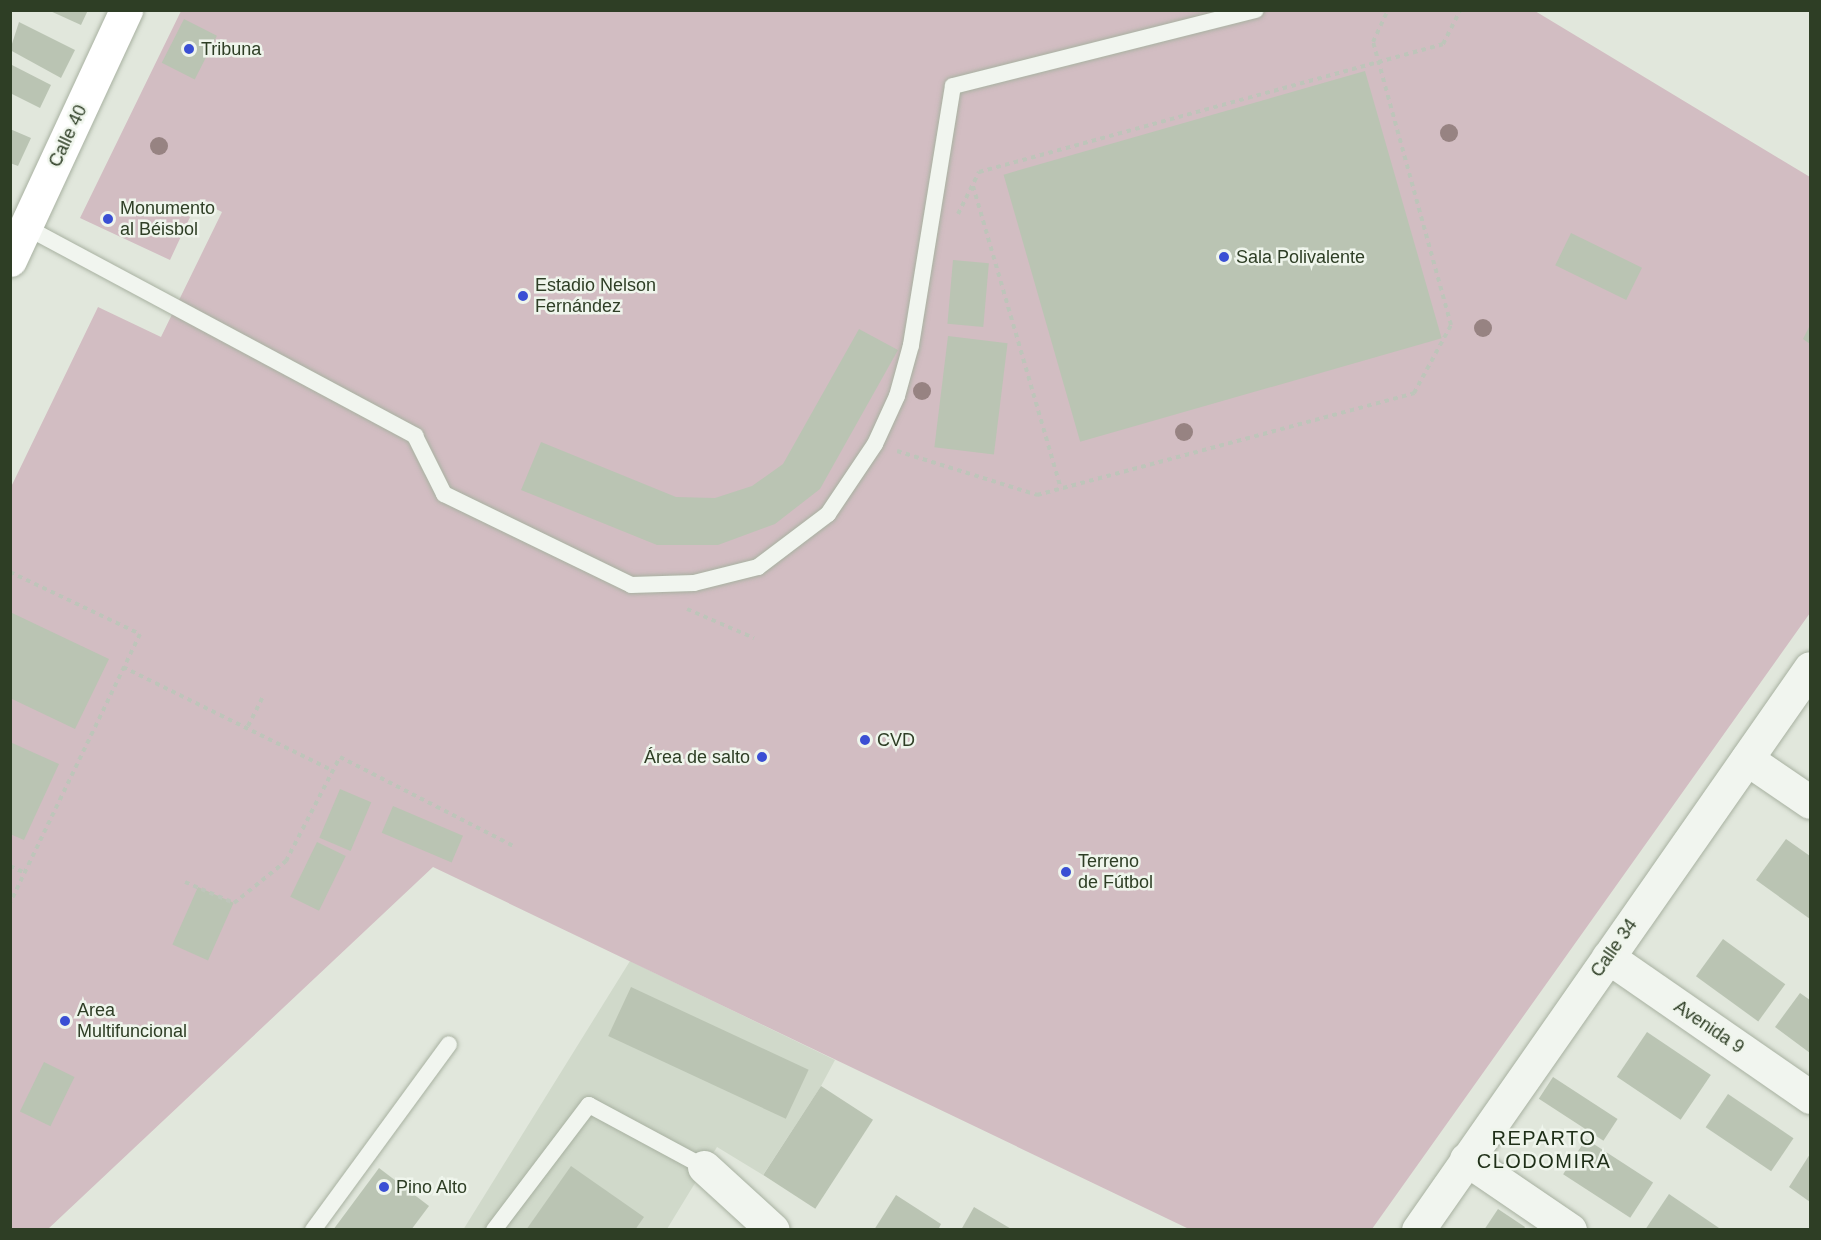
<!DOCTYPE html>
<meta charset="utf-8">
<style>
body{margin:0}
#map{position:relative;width:1821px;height:1240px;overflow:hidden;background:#e1e7dc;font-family:Helvetica,sans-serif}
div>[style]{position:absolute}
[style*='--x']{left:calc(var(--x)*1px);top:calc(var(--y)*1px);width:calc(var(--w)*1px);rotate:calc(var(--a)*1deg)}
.built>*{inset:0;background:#d0d9ca}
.green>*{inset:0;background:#d2bdc2}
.building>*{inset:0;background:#bac4b3;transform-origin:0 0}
.path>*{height:4px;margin-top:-2px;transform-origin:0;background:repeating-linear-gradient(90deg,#bec5ba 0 4.5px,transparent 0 9px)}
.roads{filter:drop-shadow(0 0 2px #a8b1a1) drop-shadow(0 0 2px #a8b1a1)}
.lane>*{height:16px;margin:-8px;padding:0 8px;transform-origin:8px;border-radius:8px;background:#f1f5ef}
.street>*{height:33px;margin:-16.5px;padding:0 16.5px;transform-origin:16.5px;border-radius:16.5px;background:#f1f5ef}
.secondary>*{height:33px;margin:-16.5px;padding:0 16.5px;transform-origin:16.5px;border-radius:16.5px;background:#fff}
.trees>*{width:18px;height:18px;margin:-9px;border-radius:50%;background:#978382}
.dots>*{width:16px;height:16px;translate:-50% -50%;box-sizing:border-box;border:3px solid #eff5ec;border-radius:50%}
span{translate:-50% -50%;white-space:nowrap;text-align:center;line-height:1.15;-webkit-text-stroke:5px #eff5ec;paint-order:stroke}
.poi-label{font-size:18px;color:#2e3e25}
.left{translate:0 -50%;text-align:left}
.right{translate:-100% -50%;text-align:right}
.street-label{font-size:18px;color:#2e3e25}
.neighbourhood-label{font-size:20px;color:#1f2f18;letter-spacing:1.5px}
.frame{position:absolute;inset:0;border:12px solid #2e3e25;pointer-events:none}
</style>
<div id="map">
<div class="built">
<i style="clip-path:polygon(630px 961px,835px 1060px,821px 1086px,763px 1175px,717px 1147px,667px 1229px,463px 1230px)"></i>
</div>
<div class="green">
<i style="clip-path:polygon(181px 11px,1535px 11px,1810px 177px,1810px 613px,1372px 1229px,1189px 1229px,433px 867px,48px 1229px,11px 1229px,10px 489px,98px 307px,161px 337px,222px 212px,198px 200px,170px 260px,80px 218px)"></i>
</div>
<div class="building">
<i style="clip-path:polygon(48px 10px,88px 10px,81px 25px)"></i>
<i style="left:184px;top:19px;width:37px;height:49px;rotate:27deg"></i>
<i style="clip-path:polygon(19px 22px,75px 50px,61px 78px,10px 50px)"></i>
<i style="clip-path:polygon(10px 64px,51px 85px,40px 108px,10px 93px)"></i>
<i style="left:1365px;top:71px;width:278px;height:376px;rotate:74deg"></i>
<i style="clip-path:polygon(10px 129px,31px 138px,18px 166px,10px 163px)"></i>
<i style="left:1571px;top:233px;width:79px;height:36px;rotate:26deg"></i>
<i style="left:953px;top:260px;width:36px;height:64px;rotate:5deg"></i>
<i style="clip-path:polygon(1810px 325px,1810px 344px,1803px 339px)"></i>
<i style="clip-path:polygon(859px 329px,898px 350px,820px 489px,775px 524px,718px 545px,657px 545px,521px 490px,541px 442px,676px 497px,715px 498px,752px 486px,783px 464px)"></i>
<i style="left:948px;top:336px;width:60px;height:112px;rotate:7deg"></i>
<i style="clip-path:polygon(10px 612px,109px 659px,75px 729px,10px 698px)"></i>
<i style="clip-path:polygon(10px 742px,59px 764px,24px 840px,10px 834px)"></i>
<i style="left:340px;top:789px;width:34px;height:53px;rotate:23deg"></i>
<i style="left:393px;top:806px;width:76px;height:29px;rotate:23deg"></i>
<i style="clip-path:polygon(1786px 839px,1810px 856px,1810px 919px,1756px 880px)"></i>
<i style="left:317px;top:842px;width:32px;height:61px;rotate:26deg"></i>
<i style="left:198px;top:887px;width:39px;height:63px;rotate:24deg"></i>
<i style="left:1723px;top:939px;width:77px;height:46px;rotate:36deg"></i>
<i style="left:631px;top:987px;width:196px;height:54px;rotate:25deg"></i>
<i style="clip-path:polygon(1800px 993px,1810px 1000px,1810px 1053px,1775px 1027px)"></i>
<i style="left:1647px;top:1032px;width:77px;height:54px;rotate:34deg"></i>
<i style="left:44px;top:1062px;width:34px;height:55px;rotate:26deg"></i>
<i style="left:1553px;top:1077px;width:77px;height:26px;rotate:33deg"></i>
<i style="left:821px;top:1086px;width:62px;height:106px;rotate:33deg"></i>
<i style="left:1728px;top:1094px;width:79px;height:40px;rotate:34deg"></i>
<i style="left:1586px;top:1139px;width:80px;height:42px;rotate:33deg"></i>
<i style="clip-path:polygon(1810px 1154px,1810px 1202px,1789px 1187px)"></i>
<i style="clip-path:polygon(571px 1166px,644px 1217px,635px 1230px,526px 1230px)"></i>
<i style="clip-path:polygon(379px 1168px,429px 1206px,411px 1230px,333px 1230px)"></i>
<i style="clip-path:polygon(1669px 1194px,1722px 1230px,1645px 1230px)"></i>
<i style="clip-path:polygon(896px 1195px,941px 1224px,938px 1230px,874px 1230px)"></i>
<i style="clip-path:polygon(974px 1207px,1013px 1230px,961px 1230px)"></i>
<i style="clip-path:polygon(1498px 1209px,1525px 1227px,1523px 1230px,1484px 1230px)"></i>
</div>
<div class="path">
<i style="--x:973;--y:186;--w:315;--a:73.8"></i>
<i style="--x:958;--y:214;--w:47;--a:-63.4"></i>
<i style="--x:979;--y:172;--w:481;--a:-15.4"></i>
<i style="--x:1443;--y:44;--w:38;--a:-63"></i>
<i style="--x:897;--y:451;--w:147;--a:17.4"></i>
<i style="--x:1037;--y:495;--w:391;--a:-15.1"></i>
<i style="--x:1414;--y:393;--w:77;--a:-61.4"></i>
<i style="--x:1451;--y:325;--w:294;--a:-105.4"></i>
<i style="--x:1373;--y:42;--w:35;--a:-65"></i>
<i style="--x:10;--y:572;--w:144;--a:25.5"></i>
<i style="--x:140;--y:634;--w:299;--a:115.8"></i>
<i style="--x:687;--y:609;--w:73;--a:23.4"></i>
<i style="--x:123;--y:667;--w:234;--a:26.3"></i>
<i style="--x:248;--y:726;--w:34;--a:-63"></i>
<i style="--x:10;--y:866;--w:17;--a:25"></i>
<i style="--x:185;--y:882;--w:53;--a:23.2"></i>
<i style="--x:234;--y:903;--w:67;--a:-38.9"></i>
<i style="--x:286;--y:861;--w:117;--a:-62.6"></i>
<i style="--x:340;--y:757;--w:195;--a:27.2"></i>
</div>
<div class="roads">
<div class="lane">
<i style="--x:26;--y:227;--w:442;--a:28.2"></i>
<i style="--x:415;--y:436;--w:65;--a:63.4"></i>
<i style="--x:444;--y:494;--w:208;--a:25.9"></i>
<i style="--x:631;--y:585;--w:63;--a:-1.8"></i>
<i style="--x:694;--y:583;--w:66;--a:-14"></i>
<i style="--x:758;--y:567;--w:88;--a:-37.1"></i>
<i style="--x:828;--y:514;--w:84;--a:-56.1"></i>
<i style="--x:875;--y:444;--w:53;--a:-65.4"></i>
<i style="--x:897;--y:396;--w:53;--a:-74.6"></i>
<i style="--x:911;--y:345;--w:262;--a:-80.8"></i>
<i style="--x:953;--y:86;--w:312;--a:-14.1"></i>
<i style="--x:313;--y:1230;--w:230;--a:-53.8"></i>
<i style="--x:494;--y:1230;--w:157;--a:-52.8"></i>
<i style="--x:589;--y:1105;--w:131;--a:28.3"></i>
</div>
<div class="street">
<i style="--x:1747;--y:759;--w:76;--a:34.3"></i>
<i style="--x:1608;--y:957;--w:246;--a:34.7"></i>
<i style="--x:1466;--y:1159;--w:126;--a:34.3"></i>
<i style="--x:704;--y:1167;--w:93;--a:42.4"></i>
<i style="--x:1418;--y:1230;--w:685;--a:-55.1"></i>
</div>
<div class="secondary">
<i style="--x:10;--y:260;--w:276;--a:-65.1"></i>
</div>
</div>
<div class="trees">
<i style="left:1449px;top:133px"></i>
<i style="left:159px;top:146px"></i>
<i style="left:1483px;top:328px"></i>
<i style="left:922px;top:391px"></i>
<i style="left:1184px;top:432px"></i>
</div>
<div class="dots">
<i style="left:189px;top:49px;background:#3a4fd4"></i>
<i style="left:108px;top:219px;background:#3a4fd4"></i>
<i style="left:1224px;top:257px;background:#3a4fd4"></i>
<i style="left:523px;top:296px;background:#3a4fd4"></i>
<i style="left:865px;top:740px;background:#3a4fd4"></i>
<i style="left:762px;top:757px;background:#3a4fd4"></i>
<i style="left:1066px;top:872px;background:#3a4fd4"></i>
<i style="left:65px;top:1021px;background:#3a4fd4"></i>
<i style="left:384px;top:1187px;background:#3a4fd4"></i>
</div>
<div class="poi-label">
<span class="left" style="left:201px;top:49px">Tribuna</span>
<span class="left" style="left:120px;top:219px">Monumento<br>al Béisbol</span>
<span class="left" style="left:1236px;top:257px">Sala Polivalente</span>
<span class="left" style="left:535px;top:296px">Estadio Nelson<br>Fernández</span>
<span class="left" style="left:877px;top:740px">CVD</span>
<span class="right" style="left:750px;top:757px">Área de salto</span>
<span class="left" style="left:1078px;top:872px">Terreno<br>de Fútbol</span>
<span class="left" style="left:77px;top:1021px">Area<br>Multifuncional</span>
<span class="left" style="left:396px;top:1187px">Pino Alto</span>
</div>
<div class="street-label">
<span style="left:68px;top:136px;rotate:-65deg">Calle 40</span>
<span style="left:1614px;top:948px;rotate:-55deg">Calle 34</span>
<span style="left:1709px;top:1027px;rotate:34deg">Avenida 9</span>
</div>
<div class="neighbourhood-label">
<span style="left:1544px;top:1150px">REPARTO<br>CLODOMIRA</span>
</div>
<div class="frame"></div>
</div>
